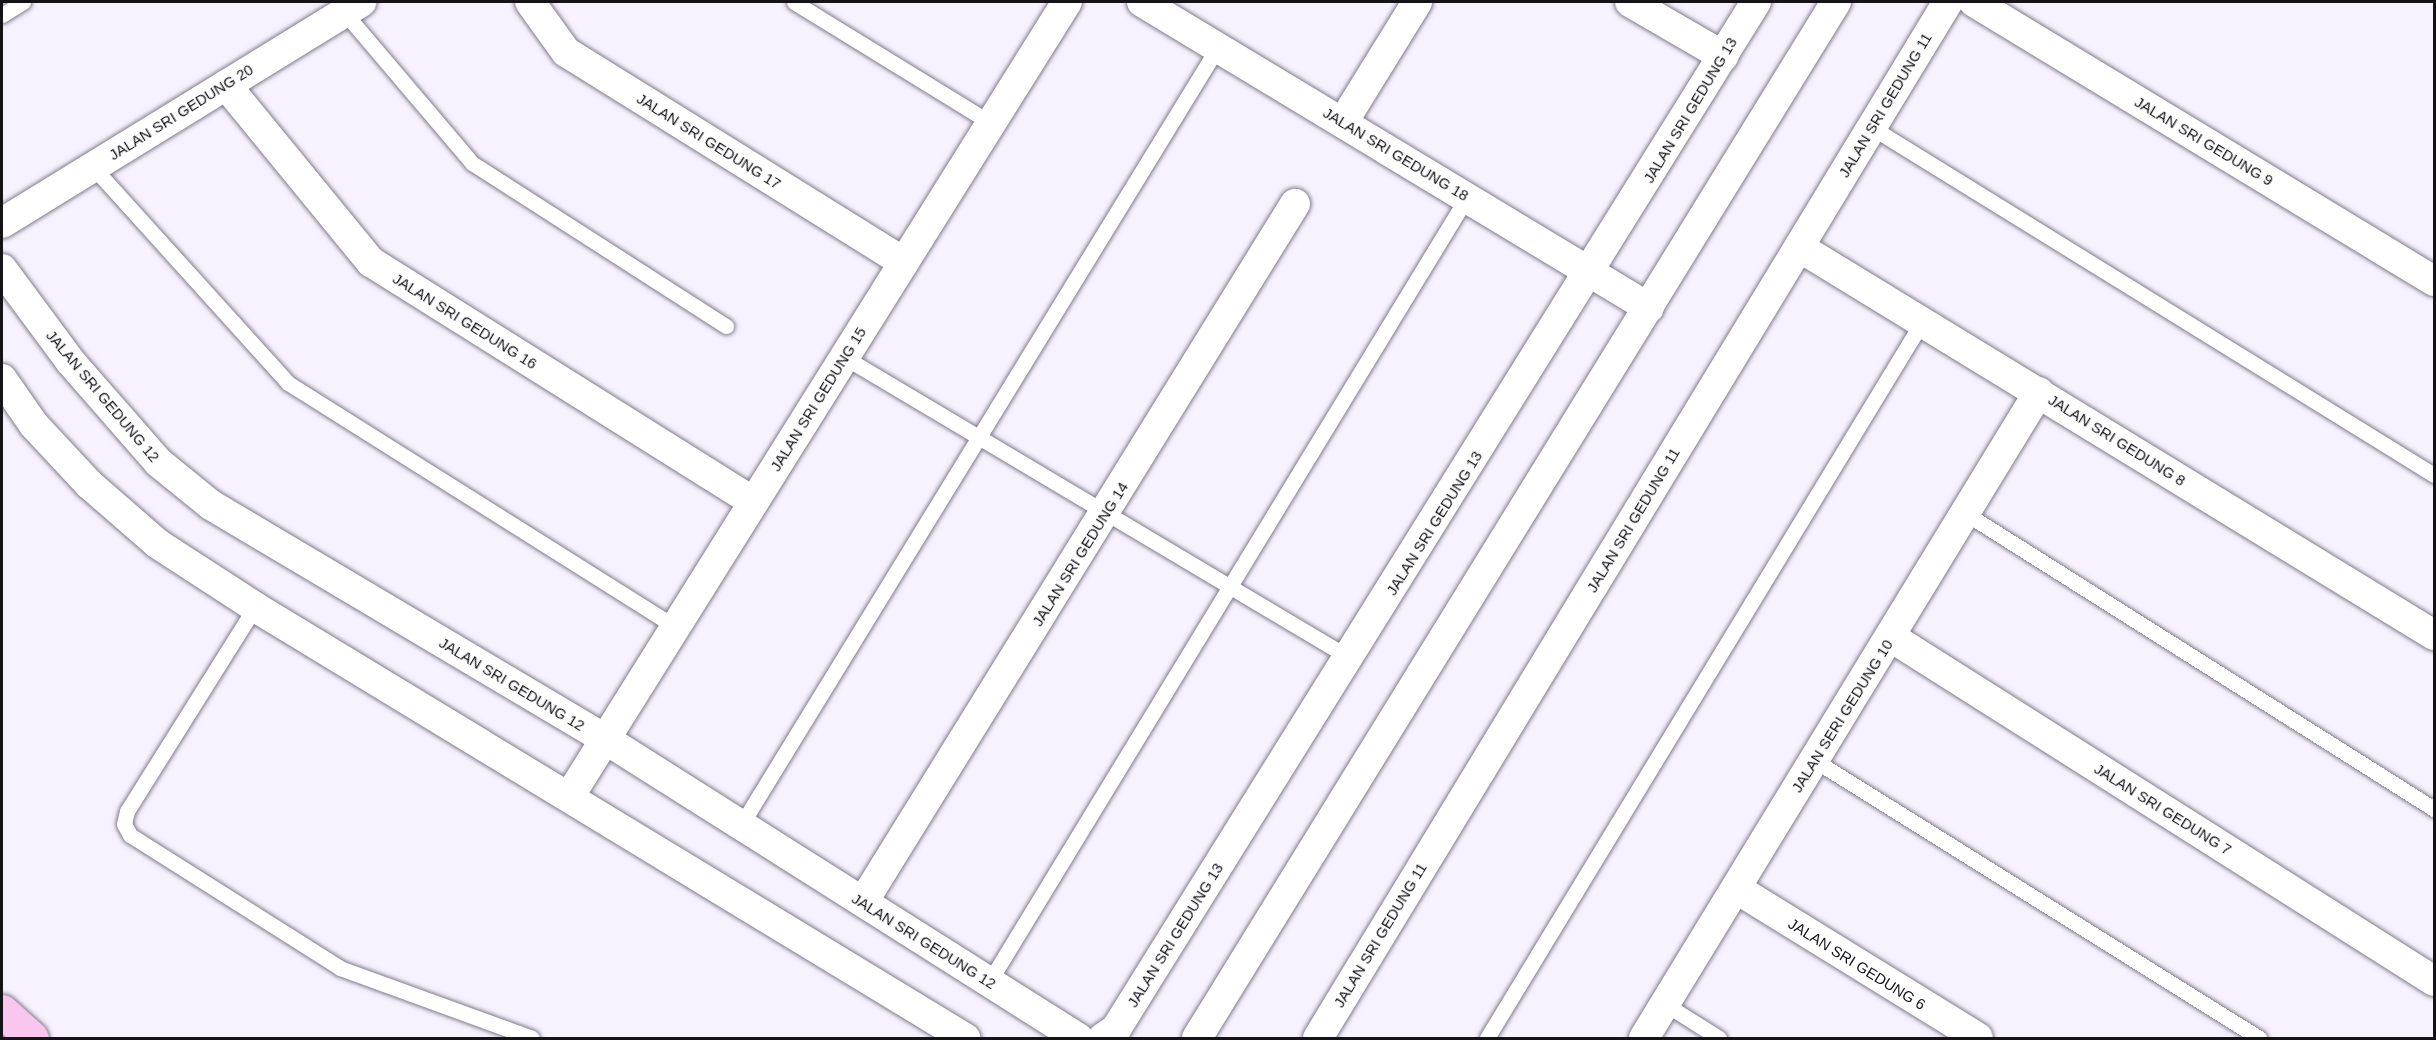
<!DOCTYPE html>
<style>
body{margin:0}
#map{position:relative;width:2436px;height:1040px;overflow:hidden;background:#f7f2fd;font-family:Helvetica,sans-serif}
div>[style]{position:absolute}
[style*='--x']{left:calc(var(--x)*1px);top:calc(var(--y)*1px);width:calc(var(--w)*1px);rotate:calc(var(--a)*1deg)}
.roads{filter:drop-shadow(0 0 2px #817b8b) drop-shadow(0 0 2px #817b8b)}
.service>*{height:15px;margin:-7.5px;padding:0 7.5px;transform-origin:7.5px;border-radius:7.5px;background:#fff}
.minor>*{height:30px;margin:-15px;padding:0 15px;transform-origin:15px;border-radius:15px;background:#fff}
.trunk>*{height:33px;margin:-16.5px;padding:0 16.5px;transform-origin:16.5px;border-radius:16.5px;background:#f8c6ee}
span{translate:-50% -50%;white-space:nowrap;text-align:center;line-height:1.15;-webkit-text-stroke:4.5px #fff;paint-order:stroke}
.street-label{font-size:15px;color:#151218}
.frame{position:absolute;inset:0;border:3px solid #151218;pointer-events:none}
</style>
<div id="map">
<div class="roads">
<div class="service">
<i style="--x:794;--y:2;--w:231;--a:31.6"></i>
<i style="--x:344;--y:12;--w:198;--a:49.7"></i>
<i style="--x:472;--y:163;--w:302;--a:32.7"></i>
<i style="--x:2;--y:15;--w:25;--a:-32"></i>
<i style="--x:1871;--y:127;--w:662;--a:31.72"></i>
<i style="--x:93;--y:167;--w:291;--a:47.9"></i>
<i style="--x:288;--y:383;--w:457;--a:32.2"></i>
<i style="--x:844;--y:357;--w:589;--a:30.75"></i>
<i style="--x:1965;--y:513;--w:555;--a:32.26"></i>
<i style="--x:255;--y:607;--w:241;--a:122.1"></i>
<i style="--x:127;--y:811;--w:13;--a:103"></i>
<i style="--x:124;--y:824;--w:13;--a:61"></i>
<i style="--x:130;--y:835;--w:249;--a:32.3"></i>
<i style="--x:340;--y:968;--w:204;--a:20"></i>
<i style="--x:1814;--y:760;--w:525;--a:31.99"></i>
<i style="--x:741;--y:825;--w:913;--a:-58.49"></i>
<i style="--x:989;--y:982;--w:919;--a:-58.66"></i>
<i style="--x:1665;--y:1004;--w:64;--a:32.2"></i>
<i style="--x:1487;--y:1038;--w:838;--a:-58.72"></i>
</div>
<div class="minor">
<i style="--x:530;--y:2;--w:62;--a:54.2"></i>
<i style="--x:566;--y:52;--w:398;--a:31.9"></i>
<i style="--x:1142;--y:2;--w:592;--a:31.11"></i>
<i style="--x:1630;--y:2;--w:108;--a:30.1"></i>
<i style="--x:1974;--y:2;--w:538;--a:31.24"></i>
<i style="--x:226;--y:85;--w:229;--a:50.7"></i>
<i style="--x:371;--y:262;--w:451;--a:32.1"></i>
<i style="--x:1343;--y:122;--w:141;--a:-58.3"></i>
<i style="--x:2;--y:223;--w:422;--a:-31.6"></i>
<i style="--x:1799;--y:247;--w:744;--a:31.43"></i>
<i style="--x:2;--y:269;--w:114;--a:53.5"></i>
<i style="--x:70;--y:361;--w:134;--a:48.9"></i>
<i style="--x:158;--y:462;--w:68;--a:39.1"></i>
<i style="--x:211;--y:505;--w:458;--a:30.7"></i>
<i style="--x:605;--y:739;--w:560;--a:32.3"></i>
<i style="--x:2;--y:379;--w:56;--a:55.2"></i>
<i style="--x:34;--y:425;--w:81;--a:47"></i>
<i style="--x:89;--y:484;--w:91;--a:41"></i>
<i style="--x:158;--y:544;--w:116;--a:33"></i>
<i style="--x:255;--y:607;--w:831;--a:31.26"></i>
<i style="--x:1891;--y:637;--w:643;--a:32.35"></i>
<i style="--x:569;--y:797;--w:938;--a:-57.94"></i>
<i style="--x:1737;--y:889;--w:283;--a:31.7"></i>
<i style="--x:863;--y:902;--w:821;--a:-58.25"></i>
<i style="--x:1103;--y:1038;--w:16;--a:-35"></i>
<i style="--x:1116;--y:1029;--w:1210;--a:-58.07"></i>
<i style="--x:1197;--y:1038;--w:1217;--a:-58.33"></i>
<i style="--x:1318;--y:1038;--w:1213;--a:-58.7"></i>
<i style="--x:1644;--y:1038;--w:757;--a:-58.56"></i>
</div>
<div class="trunk">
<i style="--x:2;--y:1011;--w:40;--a:42"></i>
</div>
</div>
<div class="street-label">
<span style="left:1885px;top:105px;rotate:-59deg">JALAN SRI GEDUNG 11</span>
<span style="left:1690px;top:110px;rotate:-59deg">JALAN SRI GEDUNG 13</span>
<span style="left:181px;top:112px;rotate:-32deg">JALAN SRI GEDUNG 20</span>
<span style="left:709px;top:141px;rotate:32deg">JALAN SRI GEDUNG 17</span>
<span style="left:2204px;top:141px;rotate:31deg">JALAN SRI GEDUNG 9</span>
<span style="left:1396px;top:154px;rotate:31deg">JALAN SRI GEDUNG 18</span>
<span style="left:465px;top:321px;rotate:32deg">JALAN SRI GEDUNG 16</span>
<span style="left:103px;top:396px;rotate:50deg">JALAN SRI GEDUNG 12</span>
<span style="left:818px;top:399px;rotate:-58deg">JALAN SRI GEDUNG 15</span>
<span style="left:2117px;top:440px;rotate:32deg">JALAN SRI GEDUNG 8</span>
<span style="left:1633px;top:520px;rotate:-59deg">JALAN SRI GEDUNG 11</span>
<span style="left:1434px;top:523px;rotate:-58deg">JALAN SRI GEDUNG 13</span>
<span style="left:1080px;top:554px;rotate:-58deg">JALAN SRI GEDUNG 14</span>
<span style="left:512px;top:684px;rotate:31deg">JALAN SRI GEDUNG 12</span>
<span style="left:1842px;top:716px;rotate:-58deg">JALAN SERI GEDUNG 10</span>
<span style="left:2163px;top:809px;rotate:32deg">JALAN SRI GEDUNG 7</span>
<span style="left:1175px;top:935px;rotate:-58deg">JALAN SRI GEDUNG 13</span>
<span style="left:1380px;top:935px;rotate:-59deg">JALAN SRI GEDUNG 11</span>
<span style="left:924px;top:941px;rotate:32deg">JALAN SRI GEDUNG 12</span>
<span style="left:1857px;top:964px;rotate:32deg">JALAN SRI GEDUNG 6</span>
</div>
<div class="frame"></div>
</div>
